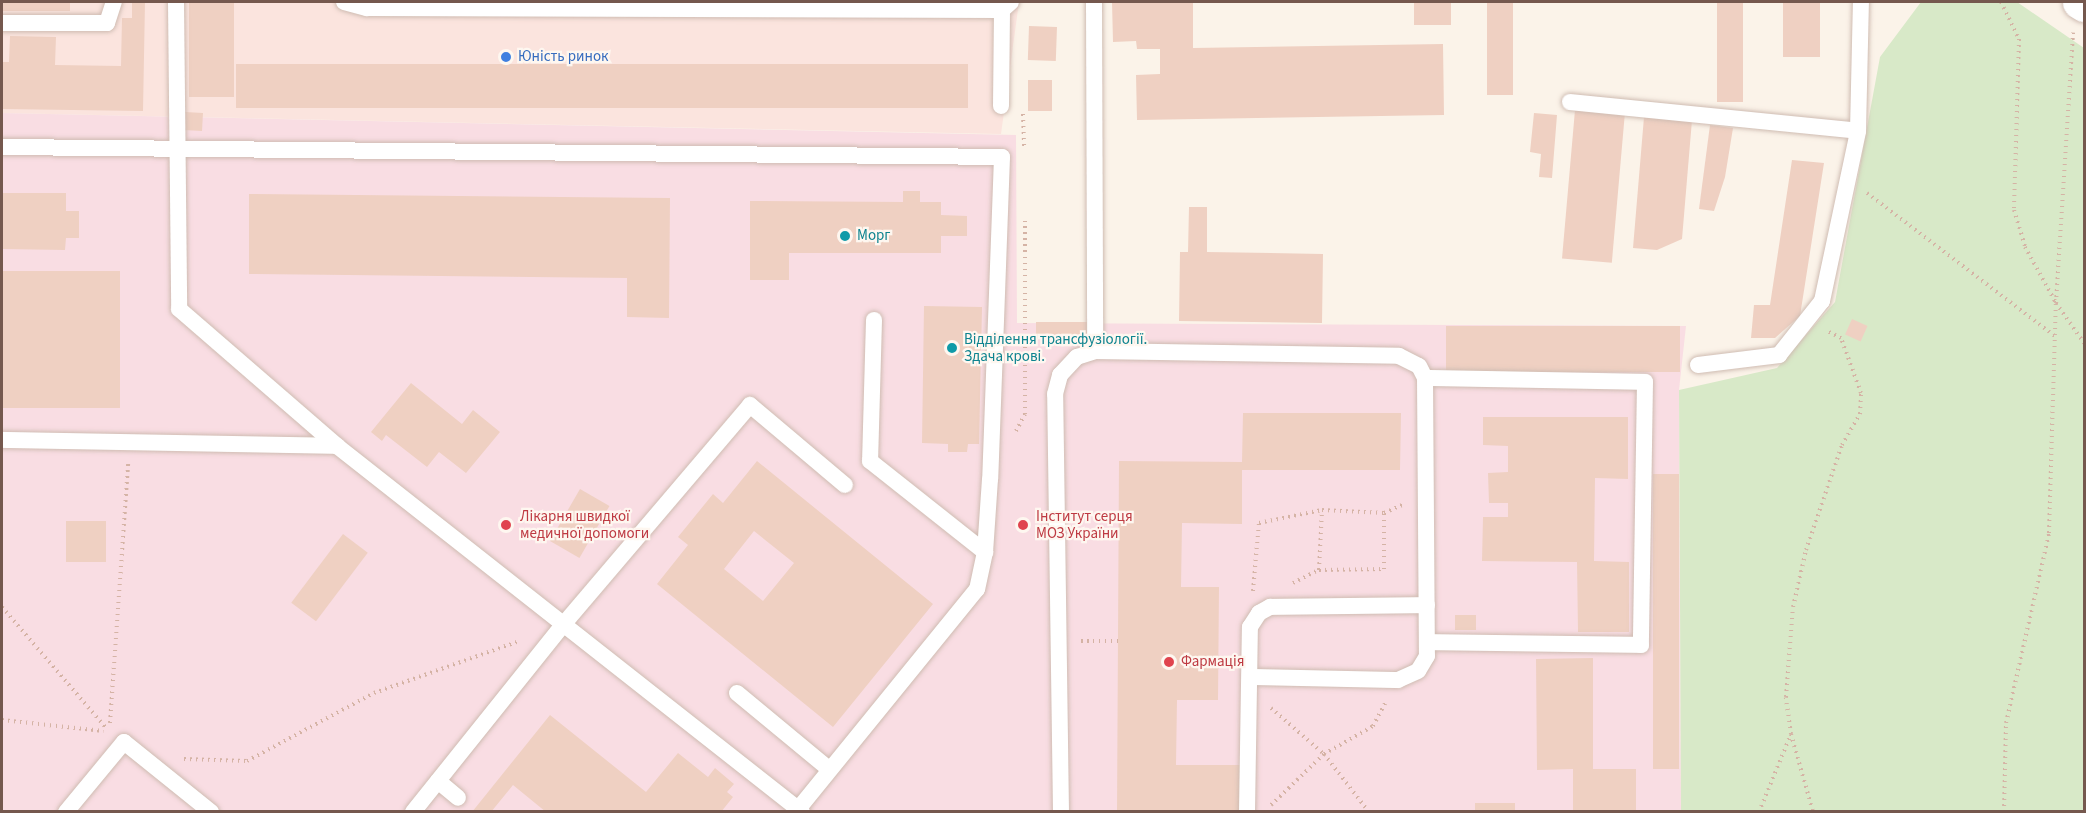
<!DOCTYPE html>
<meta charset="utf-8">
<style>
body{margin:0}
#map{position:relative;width:2086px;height:813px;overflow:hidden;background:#fbf3e9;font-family:"Source Sans 3",sans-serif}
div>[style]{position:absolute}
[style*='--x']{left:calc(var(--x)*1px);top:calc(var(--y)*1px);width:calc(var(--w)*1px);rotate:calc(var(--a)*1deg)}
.commercial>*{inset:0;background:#fbe4de}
.medical>*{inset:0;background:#f9dde3}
.green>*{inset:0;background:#d8e9c8}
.building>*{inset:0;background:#efd0c2;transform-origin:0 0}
.path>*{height:4px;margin-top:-2px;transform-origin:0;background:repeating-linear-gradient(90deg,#d5b3a5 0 1.5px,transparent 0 6px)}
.roads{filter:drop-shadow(0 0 2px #cfbcb2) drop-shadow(0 0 2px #cfbcb2)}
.lane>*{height:16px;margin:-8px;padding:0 8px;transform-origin:8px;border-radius:8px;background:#fff}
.secondary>*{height:33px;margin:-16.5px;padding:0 16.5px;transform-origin:16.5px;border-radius:16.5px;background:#fff}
.dots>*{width:16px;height:16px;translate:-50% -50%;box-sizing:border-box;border:3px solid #fef7f0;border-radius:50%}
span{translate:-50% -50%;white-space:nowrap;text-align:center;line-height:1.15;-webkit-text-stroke:4.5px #fef7f0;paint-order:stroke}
.shop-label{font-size:15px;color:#366cbe}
.left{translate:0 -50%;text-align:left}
.culture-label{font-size:15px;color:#0d838f}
.health-label{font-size:15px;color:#be3a42}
.frame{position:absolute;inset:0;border:3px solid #75584e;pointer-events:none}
</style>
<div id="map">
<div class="commercial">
<i style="clip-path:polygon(2px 2px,1019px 2px,1001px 134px,2px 113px)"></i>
</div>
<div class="medical">
<i style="clip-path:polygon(2px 113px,1016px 135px,1017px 323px,1686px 326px,1679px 390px,1681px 811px,2px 812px)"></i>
</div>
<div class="green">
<i style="clip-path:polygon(1921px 2px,2017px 2px,2084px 48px,2084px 811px,1681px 811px,1679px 390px,1777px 368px,1835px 302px,1880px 57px)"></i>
</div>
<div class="building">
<i style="left:2px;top:2px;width:68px;height:9px"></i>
<i style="clip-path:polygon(132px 2px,145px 2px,143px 111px,2px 109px,2px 62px,9px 62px,10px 36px,56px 37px,55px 65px,121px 66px,122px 18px,132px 18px)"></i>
<i style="left:189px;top:2px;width:45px;height:95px"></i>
<i style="clip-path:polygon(1112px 2px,1193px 2px,1193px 48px,1443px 44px,1444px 115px,1137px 120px,1136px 75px,1160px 74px,1160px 49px,1137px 49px,1136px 41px,1113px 42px)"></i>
<i style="left:1414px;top:2px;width:37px;height:23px"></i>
<i style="left:1487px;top:2px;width:26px;height:93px"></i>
<i style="left:1717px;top:2px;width:26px;height:100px"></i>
<i style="left:1783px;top:2px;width:37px;height:55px"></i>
<i style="left:1029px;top:26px;width:28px;height:34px;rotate:2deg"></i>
<i style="left:236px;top:64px;width:732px;height:44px"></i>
<i style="left:1028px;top:80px;width:24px;height:31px"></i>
<i style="left:1575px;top:110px;width:50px;height:149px;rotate:5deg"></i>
<i style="left:185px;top:112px;width:18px;height:18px;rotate:3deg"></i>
<i style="clip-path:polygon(1534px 113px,1557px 115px,1552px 178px,1539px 177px,1541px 154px,1530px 152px)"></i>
<i style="clip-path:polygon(1644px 117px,1692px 120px,1682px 239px,1657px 250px,1633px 248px)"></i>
<i style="clip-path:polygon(1710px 125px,1733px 128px,1725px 177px,1714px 211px,1699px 209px)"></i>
<i style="clip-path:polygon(1792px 160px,1824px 163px,1800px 316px,1775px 338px,1751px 338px,1754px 305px,1770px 305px)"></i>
<i style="clip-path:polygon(903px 191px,920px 191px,920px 202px,941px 202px,941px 215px,967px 216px,967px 236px,941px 236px,941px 253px,789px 253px,789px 280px,750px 280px,750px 201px,903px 202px)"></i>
<i style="clip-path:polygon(2px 193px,66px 193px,66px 211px,79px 211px,79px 238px,66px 238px,65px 250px,2px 249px)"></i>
<i style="clip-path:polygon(249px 194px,670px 198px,669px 318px,627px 317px,627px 278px,249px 274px)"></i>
<i style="clip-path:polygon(1189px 207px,1207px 207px,1207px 252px,1323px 254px,1322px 323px,1179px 321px,1180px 252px,1188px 252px)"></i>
<i style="left:2px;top:271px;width:118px;height:137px"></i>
<i style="clip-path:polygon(924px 306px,982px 307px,979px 444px,968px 444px,967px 452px,948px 452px,948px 444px,922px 443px)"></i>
<i style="left:1852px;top:319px;width:17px;height:17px;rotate:24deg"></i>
<i style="left:1036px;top:322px;width:53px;height:17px"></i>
<i style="left:1446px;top:326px;width:234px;height:46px"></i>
<i style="clip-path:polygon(411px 383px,462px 424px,473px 410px,500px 432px,466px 473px,439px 452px,427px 467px,386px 435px,382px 441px,371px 432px)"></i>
<i style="clip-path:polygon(1243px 413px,1401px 413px,1400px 470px,1242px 470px,1242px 524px,1182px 523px,1181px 587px,1219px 587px,1218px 700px,1177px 700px,1176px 765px,1240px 765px,1240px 812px,1117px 812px,1119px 461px,1242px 462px)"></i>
<i style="clip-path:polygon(1483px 417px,1628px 417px,1628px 479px,1595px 478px,1594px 561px,1629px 562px,1629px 632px,1578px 632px,1577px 562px,1482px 561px,1483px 517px,1508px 517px,1508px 503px,1489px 503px,1488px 473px,1508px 472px,1508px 446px,1483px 445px)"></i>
<i style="clip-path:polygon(evenodd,757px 461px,933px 604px,833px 727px,657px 584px,688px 545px,678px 537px,713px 494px,723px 503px,757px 461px,754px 531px,794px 563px,763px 601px,724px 569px,754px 531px)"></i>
<i style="left:1679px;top:474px;width:295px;height:26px;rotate:90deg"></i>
<i style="left:580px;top:489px;width:34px;height:60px;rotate:30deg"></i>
<i style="left:106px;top:521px;width:41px;height:40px;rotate:90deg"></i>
<i style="left:343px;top:534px;width:31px;height:86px;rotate:37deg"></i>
<i style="left:1455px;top:615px;width:21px;height:15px"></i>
<i style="clip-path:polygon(1593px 658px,1593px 769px,1636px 769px,1636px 810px,1573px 811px,1573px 769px,1537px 770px,1536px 659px)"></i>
<i style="clip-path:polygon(550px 715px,646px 792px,678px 753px,708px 777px,715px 768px,734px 784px,727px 792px,733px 797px,721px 812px,546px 812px,513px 785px,491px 812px,472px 812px)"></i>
<i style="left:1475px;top:803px;width:40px;height:9px"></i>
</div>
<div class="path">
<i style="--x:2001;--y:2;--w:41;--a:64.1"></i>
<i style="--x:2019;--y:39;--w:171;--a:91.7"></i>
<i style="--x:2014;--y:210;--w:39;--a:73"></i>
<i style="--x:2025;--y:247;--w:64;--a:61"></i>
<i style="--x:2056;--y:303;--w:49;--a:55"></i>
<i style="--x:1023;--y:114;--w:35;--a:88"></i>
<i style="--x:1867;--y:193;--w:236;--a:37.3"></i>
<i style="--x:1016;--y:431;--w:19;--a:-62"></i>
<i style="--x:1025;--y:414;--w:195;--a:-90"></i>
<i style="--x:1319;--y:570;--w:60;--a:-87.1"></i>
<i style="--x:1293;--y:583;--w:29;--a:-27"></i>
<i style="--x:1319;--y:570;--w:65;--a:-0.9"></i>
<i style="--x:1384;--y:569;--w:56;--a:-90"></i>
<i style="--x:1384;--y:513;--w:22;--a:-24"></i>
<i style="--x:1253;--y:591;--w:68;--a:-85"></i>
<i style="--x:1259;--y:523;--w:64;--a:-11.7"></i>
<i style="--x:1322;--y:510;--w:62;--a:2.8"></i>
<i style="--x:2;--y:607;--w:160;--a:49.3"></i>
<i style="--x:1081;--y:641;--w:37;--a:0"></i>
<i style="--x:1271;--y:708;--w:70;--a:41"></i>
<i style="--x:1324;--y:754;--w:73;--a:52.2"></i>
<i style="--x:2;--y:720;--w:102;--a:6.2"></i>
<i style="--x:110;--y:723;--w:260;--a:-86"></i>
<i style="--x:1791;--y:734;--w:81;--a:74.2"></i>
<i style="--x:184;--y:759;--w:63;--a:1.8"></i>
<i style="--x:247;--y:761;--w:144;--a:-28.2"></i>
<i style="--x:374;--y:693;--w:154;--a:-19.7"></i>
<i style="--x:1271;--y:805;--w:74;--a:-43.9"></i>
<i style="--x:1324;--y:754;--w:56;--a:-29.7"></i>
<i style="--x:1373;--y:726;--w:27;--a:-62"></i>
<i style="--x:1759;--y:812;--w:84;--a:-67.7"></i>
<i style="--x:1791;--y:734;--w:37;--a:-98"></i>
<i style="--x:1786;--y:697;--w:90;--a:-85.6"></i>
<i style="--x:1793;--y:607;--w:58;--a:-77.2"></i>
<i style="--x:1806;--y:550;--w:111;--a:-71.1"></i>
<i style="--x:1842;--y:445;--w:36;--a:-60"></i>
<i style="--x:1860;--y:414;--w:21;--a:-87"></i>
<i style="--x:1861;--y:393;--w:59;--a:-110"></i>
<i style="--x:1841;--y:338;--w:16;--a:-153"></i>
<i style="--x:2004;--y:812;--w:89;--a:-88.7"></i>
<i style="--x:2006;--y:723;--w:195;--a:-77.2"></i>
<i style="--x:2049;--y:533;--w:230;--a:-88.3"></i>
<i style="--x:2056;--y:303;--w:271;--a:-86.4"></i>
</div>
<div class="roads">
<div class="lane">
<i style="--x:176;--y:2;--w:307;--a:89.4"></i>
<i style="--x:179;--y:309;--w:209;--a:40.9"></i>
<i style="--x:337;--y:446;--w:592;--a:38.21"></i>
<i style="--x:344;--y:2;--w:24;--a:15"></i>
<i style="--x:367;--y:8;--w:635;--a:0.18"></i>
<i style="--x:1094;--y:2;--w:349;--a:89.8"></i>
<i style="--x:2;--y:23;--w:105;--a:0"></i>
<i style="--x:107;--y:23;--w:22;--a:-72"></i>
<i style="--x:1570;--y:102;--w:289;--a:5.7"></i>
<i style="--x:1001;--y:106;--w:96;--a:-89.4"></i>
<i style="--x:1002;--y:10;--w:12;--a:-42"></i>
<i style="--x:2;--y:147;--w:1000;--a:0.57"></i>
<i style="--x:1002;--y:157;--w:322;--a:92.1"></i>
<i style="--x:990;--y:479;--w:73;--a:93.9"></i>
<i style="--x:985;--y:552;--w:38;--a:102"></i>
<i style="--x:977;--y:589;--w:287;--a:129.1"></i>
<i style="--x:874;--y:320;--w:141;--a:91.6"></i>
<i style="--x:870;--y:461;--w:147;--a:38.4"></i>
<i style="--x:1698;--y:365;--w:82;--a:-7"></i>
<i style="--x:1779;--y:355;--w:69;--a:-51.5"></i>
<i style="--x:1822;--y:301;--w:174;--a:-78"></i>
<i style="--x:1858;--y:131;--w:129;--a:-88.7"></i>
<i style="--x:1425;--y:378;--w:220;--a:1"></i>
<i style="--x:1645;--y:382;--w:263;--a:90.9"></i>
<i style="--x:1641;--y:645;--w:214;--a:-179.2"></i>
<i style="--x:2;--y:440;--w:335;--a:1"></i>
<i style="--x:737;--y:693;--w:119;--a:39.6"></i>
<i style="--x:438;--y:781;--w:26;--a:40"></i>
<i style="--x:66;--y:812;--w:91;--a:-50.4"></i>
<i style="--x:124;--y:742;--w:112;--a:38.8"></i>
<i style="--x:413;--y:812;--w:238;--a:-51.3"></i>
<i style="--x:562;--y:626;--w:290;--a:-49.6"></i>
<i style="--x:750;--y:405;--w:124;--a:40.1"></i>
<i style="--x:1061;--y:812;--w:418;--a:-90.8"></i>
<i style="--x:1055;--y:394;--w:20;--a:-75"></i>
<i style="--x:1060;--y:375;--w:25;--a:-47"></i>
<i style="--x:1077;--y:357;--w:19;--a:-18"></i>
<i style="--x:1095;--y:351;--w:304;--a:0.9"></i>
<i style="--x:1399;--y:356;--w:22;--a:27"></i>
<i style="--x:1419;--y:366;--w:13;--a:63"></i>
<i style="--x:1425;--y:378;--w:278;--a:89.6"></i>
<i style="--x:1427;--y:656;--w:17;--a:121"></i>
<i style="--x:1418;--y:671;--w:22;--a:156"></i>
<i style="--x:1398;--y:680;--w:148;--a:-178.8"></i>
<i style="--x:1247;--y:812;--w:185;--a:-89.1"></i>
<i style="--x:1250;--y:627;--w:17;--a:-57"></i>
<i style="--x:1259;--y:613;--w:13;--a:-29"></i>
<i style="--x:1270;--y:607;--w:157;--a:-0.7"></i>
</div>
<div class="secondary">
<i style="--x:2079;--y:2;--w:6;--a:31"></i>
</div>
</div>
<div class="dots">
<i style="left:506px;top:57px;background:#3f7fe0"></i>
<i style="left:845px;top:236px;background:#0f9aa8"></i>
<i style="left:952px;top:348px;background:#0f9aa8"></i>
<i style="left:506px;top:525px;background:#e0444e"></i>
<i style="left:1023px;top:525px;background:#e0444e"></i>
<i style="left:1169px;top:662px;background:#e0444e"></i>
</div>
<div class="shop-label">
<span class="left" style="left:518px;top:57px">Юність ринок</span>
</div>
<div class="culture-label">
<span class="left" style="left:857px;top:236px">Морг</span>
<span class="left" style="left:964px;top:348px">Відділення трансфузіології.<br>Здача крові.</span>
</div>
<div class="health-label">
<span class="left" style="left:520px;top:525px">Лікарня швидкої<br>медичної допомоги</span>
<span class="left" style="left:1036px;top:525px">Інститут серця<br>МОЗ України</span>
<span class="left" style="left:1181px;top:662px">Фармація</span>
</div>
<div class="frame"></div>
</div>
